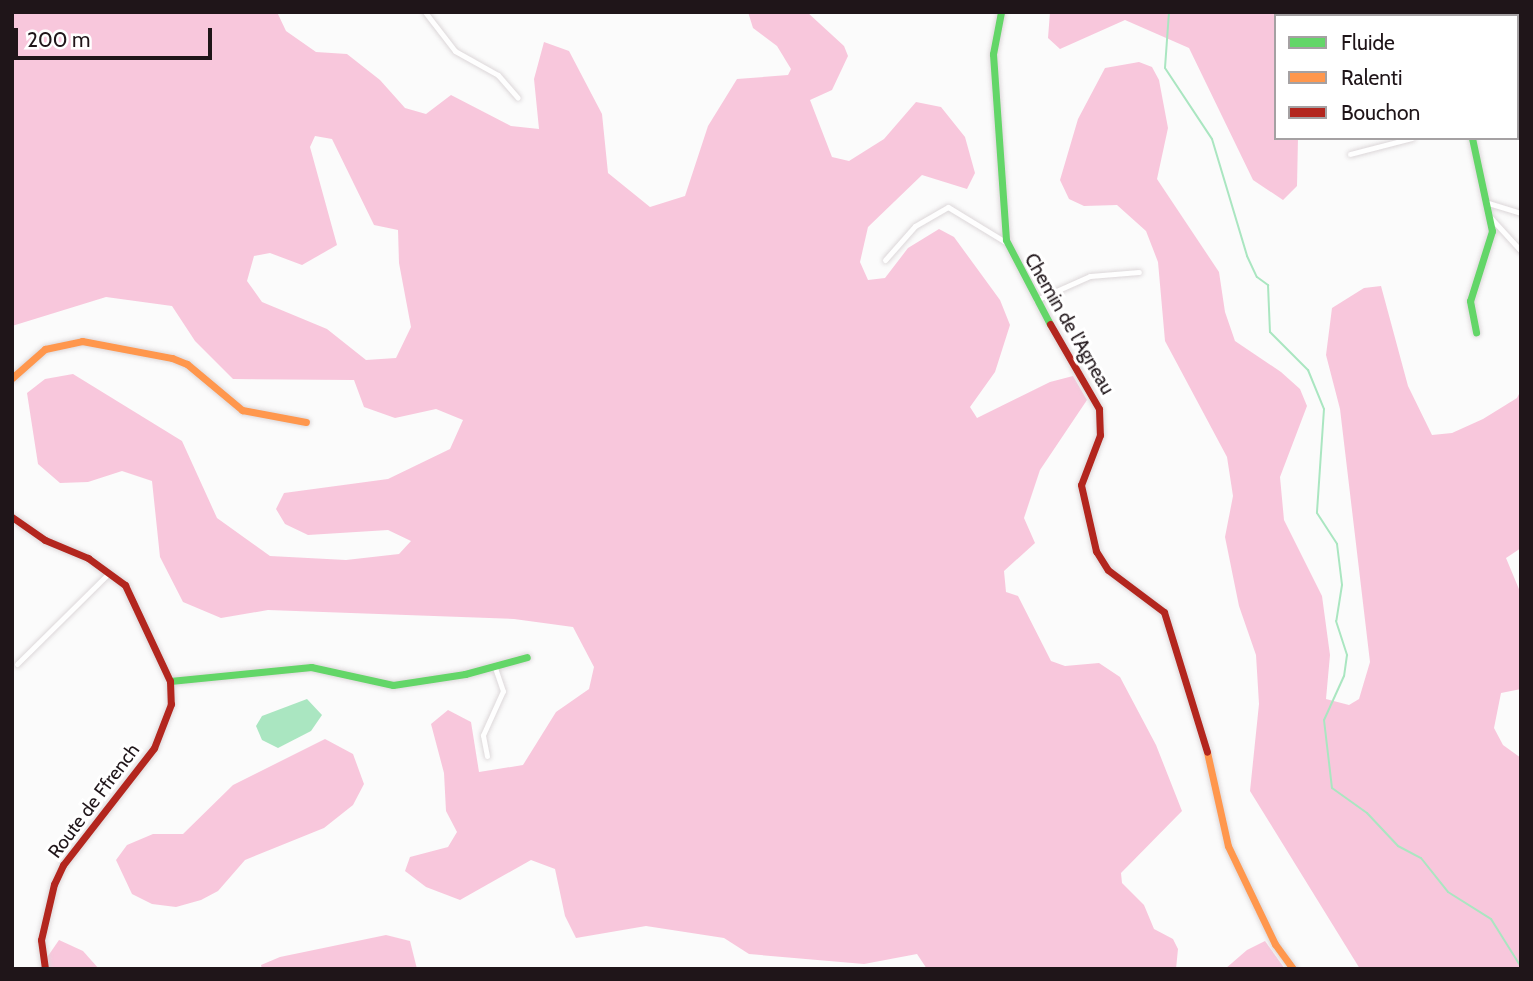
<!DOCTYPE html>
<meta charset="utf-8">
<style>
body{margin:0}
#map{position:relative;width:1533px;height:981px;overflow:hidden;background:#fbfbfb;font-family:Cabin,sans-serif}
div>[style]{position:absolute}
[style*='--x']{left:calc(var(--x)*1px);top:calc(var(--y)*1px);width:calc(var(--w)*1px);rotate:calc(var(--a)*1deg)}
.forest>*{inset:0;background:#f8c7dc}
.water>*{inset:0;background:#aae6c1}
.stream>*{height:2px;margin:-1px;padding:0 1px;transform-origin:1px;border-radius:1px;background:#aae6c1}
.roads{filter:drop-shadow(0 0 2px #dcd7d9) drop-shadow(0 0 2px #dcd7d9)}
.street>*{height:5px;margin:-2.5px;padding:0 2.5px;transform-origin:2.5px;border-radius:2.5px;background:#fefefe}
.fast>*{height:7px;margin:-3.5px;padding:0 3.5px;transform-origin:3.5px;border-radius:3.5px;background:#63d668}
.slow>*{height:7px;margin:-3.5px;padding:0 3.5px;transform-origin:3.5px;border-radius:3.5px;background:#ff974d}
.jam>*{height:7px;margin:-3.5px;padding:0 3.5px;transform-origin:3.5px;border-radius:3.5px;background:#b3261e}
span{translate:-50% -50%;white-space:nowrap;text-align:center;line-height:1.15;-webkit-text-stroke:6px #fff;paint-order:stroke}
.street-label{font-size:19px;color:#1f1519}
.frame{position:absolute;inset:0;border:14px solid #1f1519;pointer-events:none}
.legend{position:absolute;left:1274px;top:14px;width:245px;height:126px;box-sizing:border-box;background:#fff;border:2px solid #a5a1a3;margin:0;padding:9px 12px;list-style:none;font-size:21px;color:#1f1519}
.legend li{display:flex;align-items:center;gap:14px;height:35px}
.legend b{width:35px;border:2px solid #a5a1a3}
.scale{position:absolute;left:14px;top:28px;width:198px;height:32px;box-sizing:border-box;border:4px solid #1f1519;border-top:0;padding-left:9px;font-size:21px;line-height:24px;white-space:nowrap;color:#1f1519;-webkit-text-stroke:5px #fff;paint-order:stroke}
</style>
<div id="map">
<div class="forest">
<i style="clip-path:polygon(evenodd,12px 12px,277px 12px,286px 31px,316px 52px,347px 54px,380px 80px,405px 108px,426px 114px,451px 95px,511px 126px,539px 129px,534px 79px,544px 42px,569px 51px,602px 114px,608px 173px,650px 207px,685px 196px,708px 126px,737px 79px,788px 75px,791px 69px,777px 46px,753px 28px,748px 12px,807px 12px,844px 46px,848px 56px,832px 90px,810px 100px,832px 157px,849px 161px,884px 139px,916px 102px,941px 107px,965px 137px,975px 173px,967px 189px,922px 175px,868px 227px,860px 262px,868px 280px,885px 278px,908px 248px,939px 229px,954px 237px,1000px 300px,1010px 325px,995px 372px,970px 407px,977px 418px,1050px 382px,1073px 376px,1087px 400px,1040px 470px,1024px 518px,1035px 543px,1004px 571px,1006px 592px,1018px 596px,1051px 661px,1065px 666px,1099px 663px,1120px 677px,1156px 745px,1182px 811px,1121px 873px,1122px 883px,1144px 905px,1154px 929px,1173px 939px,1178px 949px,1176px 969px,927px 969px,917px 954px,864px 964px,749px 954px,724px 938px,646px 926px,576px 938px,565px 916px,555px 869px,531px 860px,460px 900px,426px 887px,405px 871px,410px 857px,448px 847px,457px 832px,446px 811px,444px 773px,431px 724px,448px 710px,471px 722px,479px 772px,523px 765px,556px 712px,589px 689px,594px 667px,573px 627px,514px 619px,268px 610px,221px 618px,183px 602px,160px 557px,152px 481px,122px 471px,88px 482px,60px 483px,38px 464px,27px 393px,45px 379px,73px 374px,182px 441px,217px 518px,270px 556px,346px 560px,399px 554px,411px 541px,388px 530px,308px 535px,285px 524px,276px 509px,284px 493px,388px 479px,450px 449px,463px 420px,436px 409px,395px 418px,364px 407px,354px 380px,233px 379px,195px 341px,172px 306px,106px 297px,12px 326px,12px 12px,315px 136px,332px 139px,374px 225px,398px 230px,399px 263px,411px 327px,396px 358px,366px 360px,327px 329px,262px 302px,247px 281px,254px 256px,270px 253px,302px 265px,337px 245px,310px 147px,315px 136px)"></i>
<i style="clip-path:polygon(1050px 12px,1473px 12px,1276px 16px,1276px 138px,1298px 138px,1297px 186px,1283px 200px,1253px 180px,1189px 48px,1125px 20px,1060px 49px,1048px 38px)"></i>
<i style="clip-path:polygon(1139px 62px,1152px 67px,1159px 80px,1168px 128px,1157px 179px,1219px 272px,1225px 312px,1235px 341px,1281px 372px,1300px 389px,1307px 406px,1280px 477px,1284px 520px,1322px 596px,1330px 655px,1326px 699px,1349px 705px,1359px 699px,1370px 662px,1340px 409px,1326px 355px,1332px 308px,1364px 288px,1381px 286px,1408px 386px,1432px 435px,1452px 433px,1483px 419px,1517px 398px,1521px 390px,1521px 548px,1506px 558px,1521px 594px,1521px 689px,1501px 693px,1494px 728px,1503px 745px,1521px 758px,1521px 969px,1360px 969px,1250px 791px,1259px 704px,1256px 655px,1239px 606px,1225px 537px,1233px 496px,1227px 457px,1165px 341px,1158px 262px,1146px 231px,1117px 205px,1084px 206px,1069px 199px,1060px 180px,1078px 119px,1105px 68px)"></i>
<i style="clip-path:polygon(325px 739px,353px 754px,364px 784px,353px 805px,324px 828px,245px 860px,218px 891px,201px 900px,176px 907px,152px 904px,132px 894px,116px 860px,127px 845px,153px 834px,183px 834px,233px 785px)"></i>
<i style="clip-path:polygon(386px 935px,410px 941px,417px 969px,262px 969px,261px 965px,280px 957px)"></i>
<i style="clip-path:polygon(59px 940px,83px 951px,99px 969px,39px 969px)"></i>
<i style="clip-path:polygon(1265px 941px,1285px 969px,1225px 969px,1247px 950px)"></i>
</div>
<div class="water">
<i style="clip-path:polygon(307px 699px,322px 715px,311px 731px,278px 748px,262px 740px,256px 726px,262px 716px)"></i>
</div>
<div class="stream">
<i style="--x:1169;--y:12;--w:56;--a:94.1"></i>
<i style="--x:1165;--y:68;--w:85;--a:56.5"></i>
<i style="--x:1212;--y:139;--w:122;--a:73.3"></i>
<i style="--x:1247;--y:256;--w:23;--a:65"></i>
<i style="--x:1257;--y:277;--w:14;--a:36"></i>
<i style="--x:1268;--y:285;--w:47;--a:87.6"></i>
<i style="--x:1270;--y:332;--w:54;--a:45"></i>
<i style="--x:1308;--y:370;--w:42;--a:67.7"></i>
<i style="--x:1324;--y:409;--w:104;--a:93.9"></i>
<i style="--x:1317;--y:513;--w:37;--a:57"></i>
<i style="--x:1337;--y:544;--w:41;--a:83"></i>
<i style="--x:1342;--y:585;--w:36;--a:99"></i>
<i style="--x:1336;--y:621;--w:36;--a:72"></i>
<i style="--x:1347;--y:655;--w:21;--a:98"></i>
<i style="--x:1344;--y:676;--w:48;--a:114.4"></i>
<i style="--x:1324;--y:720;--w:68;--a:83.3"></i>
<i style="--x:1332;--y:788;--w:43;--a:35.5"></i>
<i style="--x:1367;--y:813;--w:45;--a:46.8"></i>
<i style="--x:1398;--y:846;--w:26;--a:28"></i>
<i style="--x:1421;--y:858;--w:43;--a:51.5"></i>
<i style="--x:1448;--y:892;--w:51;--a:32.1"></i>
<i style="--x:1491;--y:919;--w:57;--a:58"></i>
</div>
<div class="roads">
<div class="street">
<i style="--x:425;--y:12;--w:49;--a:52.4"></i>
<i style="--x:455;--y:51;--w:49;--a:29.2"></i>
<i style="--x:498;--y:75;--w:30;--a:49"></i>
<i style="--x:1504;--y:16;--w:4;--a:-63"></i>
<i style="--x:1350;--y:154;--w:64;--a:-14.5"></i>
<i style="--x:1485;--y:202;--w:38;--a:17"></i>
<i style="--x:1490;--y:217;--w:46;--a:47.6"></i>
<i style="--x:885;--y:260;--w:45;--a:-48.6"></i>
<i style="--x:915;--y:226;--w:38;--a:-30"></i>
<i style="--x:948;--y:207;--w:69;--a:31.4"></i>
<i style="--x:1036;--y:300;--w:59;--a:-24"></i>
<i style="--x:1090;--y:276;--w:49;--a:-4.7"></i>
<i style="--x:17;--y:664;--w:129;--a:-44.7"></i>
<i style="--x:487;--y:756;--w:21;--a:-101"></i>
<i style="--x:483;--y:735;--w:48;--a:-65.6"></i>
<i style="--x:503;--y:691;--w:24;--a:-109"></i>
</div>
<div class="fast">
<i style="--x:1001;--y:12;--w:43;--a:100.8"></i>
<i style="--x:993;--y:54;--w:186;--a:86"></i>
<i style="--x:1006;--y:240;--w:95;--a:62.4"></i>
<i style="--x:1472;--y:138;--w:95;--a:77.9"></i>
<i style="--x:1492;--y:231;--w:73;--a:107.4"></i>
<i style="--x:1470;--y:301;--w:32;--a:79"></i>
<i style="--x:170;--y:681;--w:142;--a:-5.7"></i>
<i style="--x:311;--y:667;--w:84;--a:12.4"></i>
<i style="--x:393;--y:685;--w:73;--a:-8.7"></i>
<i style="--x:465;--y:674;--w:64;--a:-15.3"></i>
</div>
<div class="slow">
<i style="--x:12;--y:378;--w:44;--a:-41.3"></i>
<i style="--x:45;--y:349;--w:38;--a:-12"></i>
<i style="--x:82;--y:341;--w:92;--a:10.7"></i>
<i style="--x:172;--y:358;--w:16;--a:22"></i>
<i style="--x:187;--y:364;--w:72;--a:39.9"></i>
<i style="--x:242;--y:410;--w:65;--a:10.6"></i>
<i style="--x:1207;--y:752;--w:96;--a:77.4"></i>
<i style="--x:1228;--y:846;--w:109;--a:64.4"></i>
<i style="--x:1275;--y:944;--w:31;--a:54"></i>
</div>
<div class="jam">
<i style="--x:1050;--y:324;--w:98;--a:60"></i>
<i style="--x:1099;--y:409;--w:26;--a:88"></i>
<i style="--x:1100;--y:435;--w:53;--a:110.8"></i>
<i style="--x:1081;--y:485;--w:68;--a:77.2"></i>
<i style="--x:1096;--y:551;--w:22;--a:58"></i>
<i style="--x:1108;--y:570;--w:70;--a:36.9"></i>
<i style="--x:1164;--y:612;--w:146;--a:72.9"></i>
<i style="--x:12;--y:517;--w:40;--a:34.9"></i>
<i style="--x:45;--y:540;--w:47;--a:22.7"></i>
<i style="--x:88;--y:558;--w:46;--a:36.1"></i>
<i style="--x:125;--y:585;--w:106;--a:64.9"></i>
<i style="--x:170;--y:681;--w:23;--a:88"></i>
<i style="--x:171;--y:704;--w:47;--a:111.1"></i>
<i style="--x:154;--y:748;--w:148;--a:127.9"></i>
<i style="--x:63;--y:865;--w:21;--a:115"></i>
<i style="--x:54;--y:884;--w:57;--a:103.1"></i>
<i style="--x:41;--y:940;--w:29;--a:82"></i>
</div>
</div>
<div class="street-label">
<span style="left:1069px;top:324px;rotate:60deg">Chemin de l’Agneau</span>
<span style="left:94px;top:801px;rotate:-53deg">Route de Ffrench</span>
</div>
<div class="frame"></div>
<ul class="legend">
<li><b style="height:9px;background:#63d668"></b>Fluide</li>
<li><b style="height:9px;background:#ff974d"></b>Ralenti</li>
<li><b style="height:9px;background:#b3261e"></b>Bouchon</li>
</ul>
<div class="scale">200 m</div>
</div>
